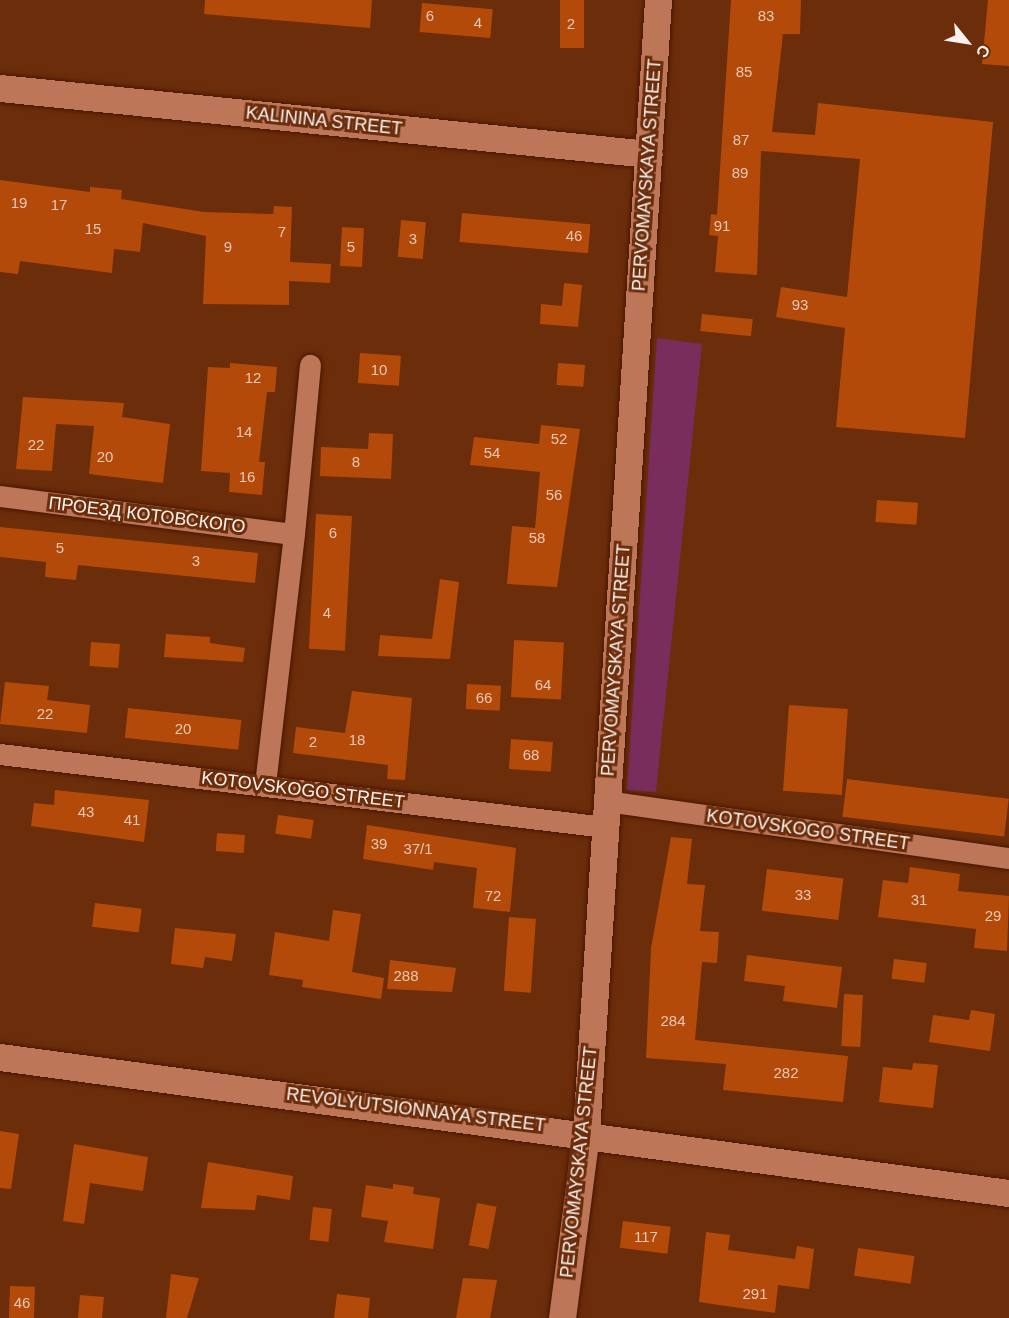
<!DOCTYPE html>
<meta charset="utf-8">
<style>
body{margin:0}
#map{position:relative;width:1009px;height:1318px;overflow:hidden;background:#6c2d0b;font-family:Arial,sans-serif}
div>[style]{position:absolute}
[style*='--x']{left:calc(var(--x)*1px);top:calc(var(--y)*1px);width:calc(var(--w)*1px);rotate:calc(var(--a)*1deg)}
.green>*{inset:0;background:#792d5d}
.building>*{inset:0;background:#b34a09;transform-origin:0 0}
.roads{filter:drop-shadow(0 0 2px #471801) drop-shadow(0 0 2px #471801)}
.minor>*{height:21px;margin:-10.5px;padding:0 10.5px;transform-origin:10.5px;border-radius:10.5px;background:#bd7657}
.tertiary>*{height:27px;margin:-13.5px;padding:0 13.5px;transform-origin:13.5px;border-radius:13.5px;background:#bd7657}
span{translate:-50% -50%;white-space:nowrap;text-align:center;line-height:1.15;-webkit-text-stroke:6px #6c2d0b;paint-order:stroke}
.number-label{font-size:15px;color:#e8c8b6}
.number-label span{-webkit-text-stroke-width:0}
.street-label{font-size:18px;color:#faf2ef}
.north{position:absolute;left:937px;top:12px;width:60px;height:60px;-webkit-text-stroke:4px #6c2d0b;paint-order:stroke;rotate:120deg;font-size:16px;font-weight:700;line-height:24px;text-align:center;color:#faf2ef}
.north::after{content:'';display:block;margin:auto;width:21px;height:27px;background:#faf2ef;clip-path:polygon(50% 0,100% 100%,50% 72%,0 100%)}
</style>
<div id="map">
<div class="green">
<i style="clip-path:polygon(657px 338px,702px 344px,656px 792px,627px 790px)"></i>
</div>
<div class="building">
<i style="clip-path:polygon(205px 0,372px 0,370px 28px,204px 14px)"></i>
<i style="left:560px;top:0;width:24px;height:48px"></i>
<i style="clip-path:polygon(731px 0,801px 0,800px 34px,783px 34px,772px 132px,815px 135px,818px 103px,993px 122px,965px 438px,836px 427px,845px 328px,776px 317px,781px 287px,847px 297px,860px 159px,761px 151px,757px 275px,715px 272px,718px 236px,709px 235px,711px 214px,717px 215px)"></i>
<i style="clip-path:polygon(988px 0,1009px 0,1009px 66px,982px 64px)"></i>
<i style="left:422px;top:3px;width:71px;height:29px;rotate:5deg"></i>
<i style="clip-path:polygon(0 180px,90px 192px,90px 187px,122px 190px,121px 199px,204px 212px,273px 214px,274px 206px,292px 207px,290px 262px,331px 264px,330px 283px,289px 281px,289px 305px,203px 304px,206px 236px,143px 223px,140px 252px,114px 249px,112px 273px,20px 261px,18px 274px,0 272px)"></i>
<i style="left:462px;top:213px;width:129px;height:29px;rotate:5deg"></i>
<i style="left:401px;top:220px;width:25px;height:37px;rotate:5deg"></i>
<i style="left:342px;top:227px;width:22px;height:39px;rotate:3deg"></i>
<i style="clip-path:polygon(564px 283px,582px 285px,578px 327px,540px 324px,541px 304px,562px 306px)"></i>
<i style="left:702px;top:314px;width:51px;height:17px;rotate:6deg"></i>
<i style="left:360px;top:353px;width:41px;height:30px;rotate:4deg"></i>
<i style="clip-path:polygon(230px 363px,277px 367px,275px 392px,267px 392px,259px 462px,265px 462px,262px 495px,229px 492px,230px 473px,201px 471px,208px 367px,230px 368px)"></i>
<i style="left:558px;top:363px;width:27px;height:22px;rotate:4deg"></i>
<i style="clip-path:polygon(23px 397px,124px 403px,122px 417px,170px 424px,163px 483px,89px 474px,94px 426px,56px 424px,52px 471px,16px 469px)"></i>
<i style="clip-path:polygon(541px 425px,580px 429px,557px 587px,507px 584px,512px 526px,535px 528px,540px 472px,470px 465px,474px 437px,539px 444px)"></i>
<i style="clip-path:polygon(369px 433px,393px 434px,391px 479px,320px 476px,321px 447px,368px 449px)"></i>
<i style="left:877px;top:500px;width:41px;height:22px;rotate:4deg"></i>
<i style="left:316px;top:514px;width:36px;height:135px;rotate:3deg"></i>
<i style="clip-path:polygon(0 527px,258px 553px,255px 583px,78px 565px,76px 580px,45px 577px,46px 562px,0 557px)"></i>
<i style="clip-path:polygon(440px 579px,459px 582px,450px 659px,378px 656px,380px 635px,432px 639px)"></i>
<i style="clip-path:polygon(166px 634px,210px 637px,210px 643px,245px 648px,243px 662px,164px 657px)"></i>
<i style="left:514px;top:640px;width:50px;height:57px;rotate:3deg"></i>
<i style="left:91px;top:642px;width:29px;height:24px;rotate:4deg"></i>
<i style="clip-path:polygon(5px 682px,49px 686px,47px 700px,90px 705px,87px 733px,0 724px)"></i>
<i style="left:467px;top:684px;width:34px;height:25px;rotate:3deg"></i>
<i style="clip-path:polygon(352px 691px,412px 698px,405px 780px,387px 779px,388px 765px,293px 753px,296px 727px,345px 733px)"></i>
<i style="left:789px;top:705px;width:59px;height:86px;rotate:4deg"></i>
<i style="left:128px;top:708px;width:114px;height:30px;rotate:6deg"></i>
<i style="left:511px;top:739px;width:42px;height:30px;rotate:4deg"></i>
<i style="left:847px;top:779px;width:163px;height:38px;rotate:7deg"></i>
<i style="clip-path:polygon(55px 790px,149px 800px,144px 842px,31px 826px,34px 803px,54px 805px)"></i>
<i style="left:278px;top:815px;width:36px;height:19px;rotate:8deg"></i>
<i style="clip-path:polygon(367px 825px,516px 848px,510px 912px,473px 908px,477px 868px,434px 862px,433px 870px,363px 859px)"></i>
<i style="left:217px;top:833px;width:28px;height:18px;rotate:4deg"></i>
<i style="clip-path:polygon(671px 837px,692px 839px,687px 884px,705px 885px,700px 931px,719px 932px,717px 963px,702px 962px,695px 1040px,848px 1056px,843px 1102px,723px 1090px,726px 1064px,646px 1058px,651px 948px)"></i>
<i style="clip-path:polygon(910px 867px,960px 874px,958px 891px,1009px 896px,1007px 951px,974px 948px,976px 929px,878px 917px,883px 880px,908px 883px)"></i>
<i style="left:767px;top:869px;width:77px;height:42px;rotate:7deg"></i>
<i style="left:95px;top:903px;width:47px;height:24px;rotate:7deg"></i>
<i style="clip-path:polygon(333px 910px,361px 914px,352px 972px,384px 978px,381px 999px,302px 987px,303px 980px,269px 975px,275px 932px,329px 941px)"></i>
<i style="left:509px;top:917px;width:27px;height:74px;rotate:4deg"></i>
<i style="clip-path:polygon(175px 928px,236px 934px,232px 961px,205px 957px,203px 968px,171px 964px)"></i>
<i style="clip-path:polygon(747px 955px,842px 967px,837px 1008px,783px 1001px,785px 986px,744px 981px)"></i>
<i style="left:894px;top:959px;width:33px;height:20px;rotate:7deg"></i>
<i style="clip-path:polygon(390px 960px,456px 968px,452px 992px,387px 989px)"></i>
<i style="left:844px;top:994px;width:19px;height:52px;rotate:3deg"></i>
<i style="clip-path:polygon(971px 1010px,995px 1014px,990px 1051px,929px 1042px,933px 1015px,969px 1020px)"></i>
<i style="clip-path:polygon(913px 1063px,938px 1065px,933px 1108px,879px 1102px,883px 1067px,912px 1070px)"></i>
<i style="clip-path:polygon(0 1131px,19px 1134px,11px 1189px,0 1188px)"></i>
<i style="clip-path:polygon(74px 1144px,148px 1157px,143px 1191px,90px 1183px,84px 1224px,63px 1221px)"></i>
<i style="clip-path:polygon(208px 1162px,293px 1176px,290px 1200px,257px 1195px,255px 1210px,201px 1208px)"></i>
<i style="clip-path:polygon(393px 1184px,414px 1187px,413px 1194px,440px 1198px,433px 1249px,384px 1242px,388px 1221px,361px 1217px,366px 1185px,393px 1189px)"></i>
<i style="left:477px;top:1203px;width:20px;height:43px;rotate:11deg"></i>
<i style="left:313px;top:1207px;width:19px;height:33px;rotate:6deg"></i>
<i style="left:623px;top:1221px;width:48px;height:27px;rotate:7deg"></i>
<i style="clip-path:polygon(706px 1232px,730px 1235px,728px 1250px,795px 1259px,797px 1246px,814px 1249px,809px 1289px,778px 1285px,775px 1313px,699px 1302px)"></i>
<i style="left:858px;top:1248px;width:57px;height:28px;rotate:8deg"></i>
<i style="clip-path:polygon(171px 1274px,199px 1278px,187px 1318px,166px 1318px)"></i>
<i style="clip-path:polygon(463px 1278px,497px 1280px,490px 1318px,456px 1318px)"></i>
<i style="left:10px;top:1286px;width:25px;height:32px;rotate:2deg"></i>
<i style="clip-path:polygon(337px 1294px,370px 1298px,368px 1318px,334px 1318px)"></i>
<i style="left:80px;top:1295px;width:24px;height:23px;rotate:5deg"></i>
</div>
<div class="roads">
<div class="minor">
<i style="--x:0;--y:496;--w:296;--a:7.4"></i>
<i style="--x:294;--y:534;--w:253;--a:96.6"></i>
<i style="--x:294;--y:534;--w:170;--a:-84.6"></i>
<i style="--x:0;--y:754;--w:609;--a:6.88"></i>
<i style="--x:607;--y:801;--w:406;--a:8.1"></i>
</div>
<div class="tertiary">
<i style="--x:0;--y:88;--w:652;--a:5.81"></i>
<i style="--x:0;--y:1057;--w:1018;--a:7.68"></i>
<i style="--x:562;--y:1318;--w:188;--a:-82.6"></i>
<i style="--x:586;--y:1132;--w:1134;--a:-86.36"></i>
</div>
</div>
<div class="number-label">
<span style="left:430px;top:16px">6</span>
<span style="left:766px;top:16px">83</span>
<span style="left:478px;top:23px">4</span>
<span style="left:571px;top:24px">2</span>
<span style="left:744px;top:72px">85</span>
<span style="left:741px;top:140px">87</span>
<span style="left:740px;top:173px">89</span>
<span style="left:19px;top:203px">19</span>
<span style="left:59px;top:205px">17</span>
<span style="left:722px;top:226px">91</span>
<span style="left:93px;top:229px">15</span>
<span style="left:282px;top:232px">7</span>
<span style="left:574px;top:236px">46</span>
<span style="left:413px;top:239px">3</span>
<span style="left:228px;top:247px">9</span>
<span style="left:351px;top:247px">5</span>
<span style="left:800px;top:305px">93</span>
<span style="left:379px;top:370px">10</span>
<span style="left:253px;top:378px">12</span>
<span style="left:244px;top:432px">14</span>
<span style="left:559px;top:439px">52</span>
<span style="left:36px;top:445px">22</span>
<span style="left:492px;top:453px">54</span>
<span style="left:105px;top:457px">20</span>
<span style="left:356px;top:462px">8</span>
<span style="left:247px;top:477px">16</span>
<span style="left:554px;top:495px">56</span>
<span style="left:333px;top:533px">6</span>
<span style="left:537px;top:538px">58</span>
<span style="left:60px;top:548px">5</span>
<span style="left:196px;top:561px">3</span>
<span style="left:327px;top:613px">4</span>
<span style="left:543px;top:685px">64</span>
<span style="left:484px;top:698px">66</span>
<span style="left:45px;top:714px">22</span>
<span style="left:183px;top:729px">20</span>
<span style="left:357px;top:740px">18</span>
<span style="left:313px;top:742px">2</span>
<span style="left:531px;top:755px">68</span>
<span style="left:86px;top:812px">43</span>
<span style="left:132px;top:820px">41</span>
<span style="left:379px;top:844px">39</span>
<span style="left:418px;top:849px">37/1</span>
<span style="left:803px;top:895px">33</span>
<span style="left:493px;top:896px">72</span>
<span style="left:919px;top:900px">31</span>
<span style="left:993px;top:916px">29</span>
<span style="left:406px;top:976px">288</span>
<span style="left:673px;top:1021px">284</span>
<span style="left:786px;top:1073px">282</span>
<span style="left:646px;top:1237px">117</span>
<span style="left:755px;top:1294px">291</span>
<span style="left:22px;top:1303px">46</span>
</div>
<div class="street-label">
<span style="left:324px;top:121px;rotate:6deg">KALININA STREET</span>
<span style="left:647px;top:175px;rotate:-86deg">PERVOMAYSKAYA STREET</span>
<span style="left:147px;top:515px;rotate:7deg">ПРОЕЗД КОТОВСКОГО</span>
<span style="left:616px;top:660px;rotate:-86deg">PERVOMAYSKAYA STREET</span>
<span style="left:303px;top:790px;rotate:7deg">KOTOVSKOGO STREET</span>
<span style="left:808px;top:830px;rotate:8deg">KOTOVSKOGO STREET</span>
<span style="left:416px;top:1110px;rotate:7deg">REVOLYUTSIONNAYA STREET</span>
<span style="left:579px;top:1162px;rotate:-84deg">PERVOMAYSKAYA STREET</span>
</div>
<div class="north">С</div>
</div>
